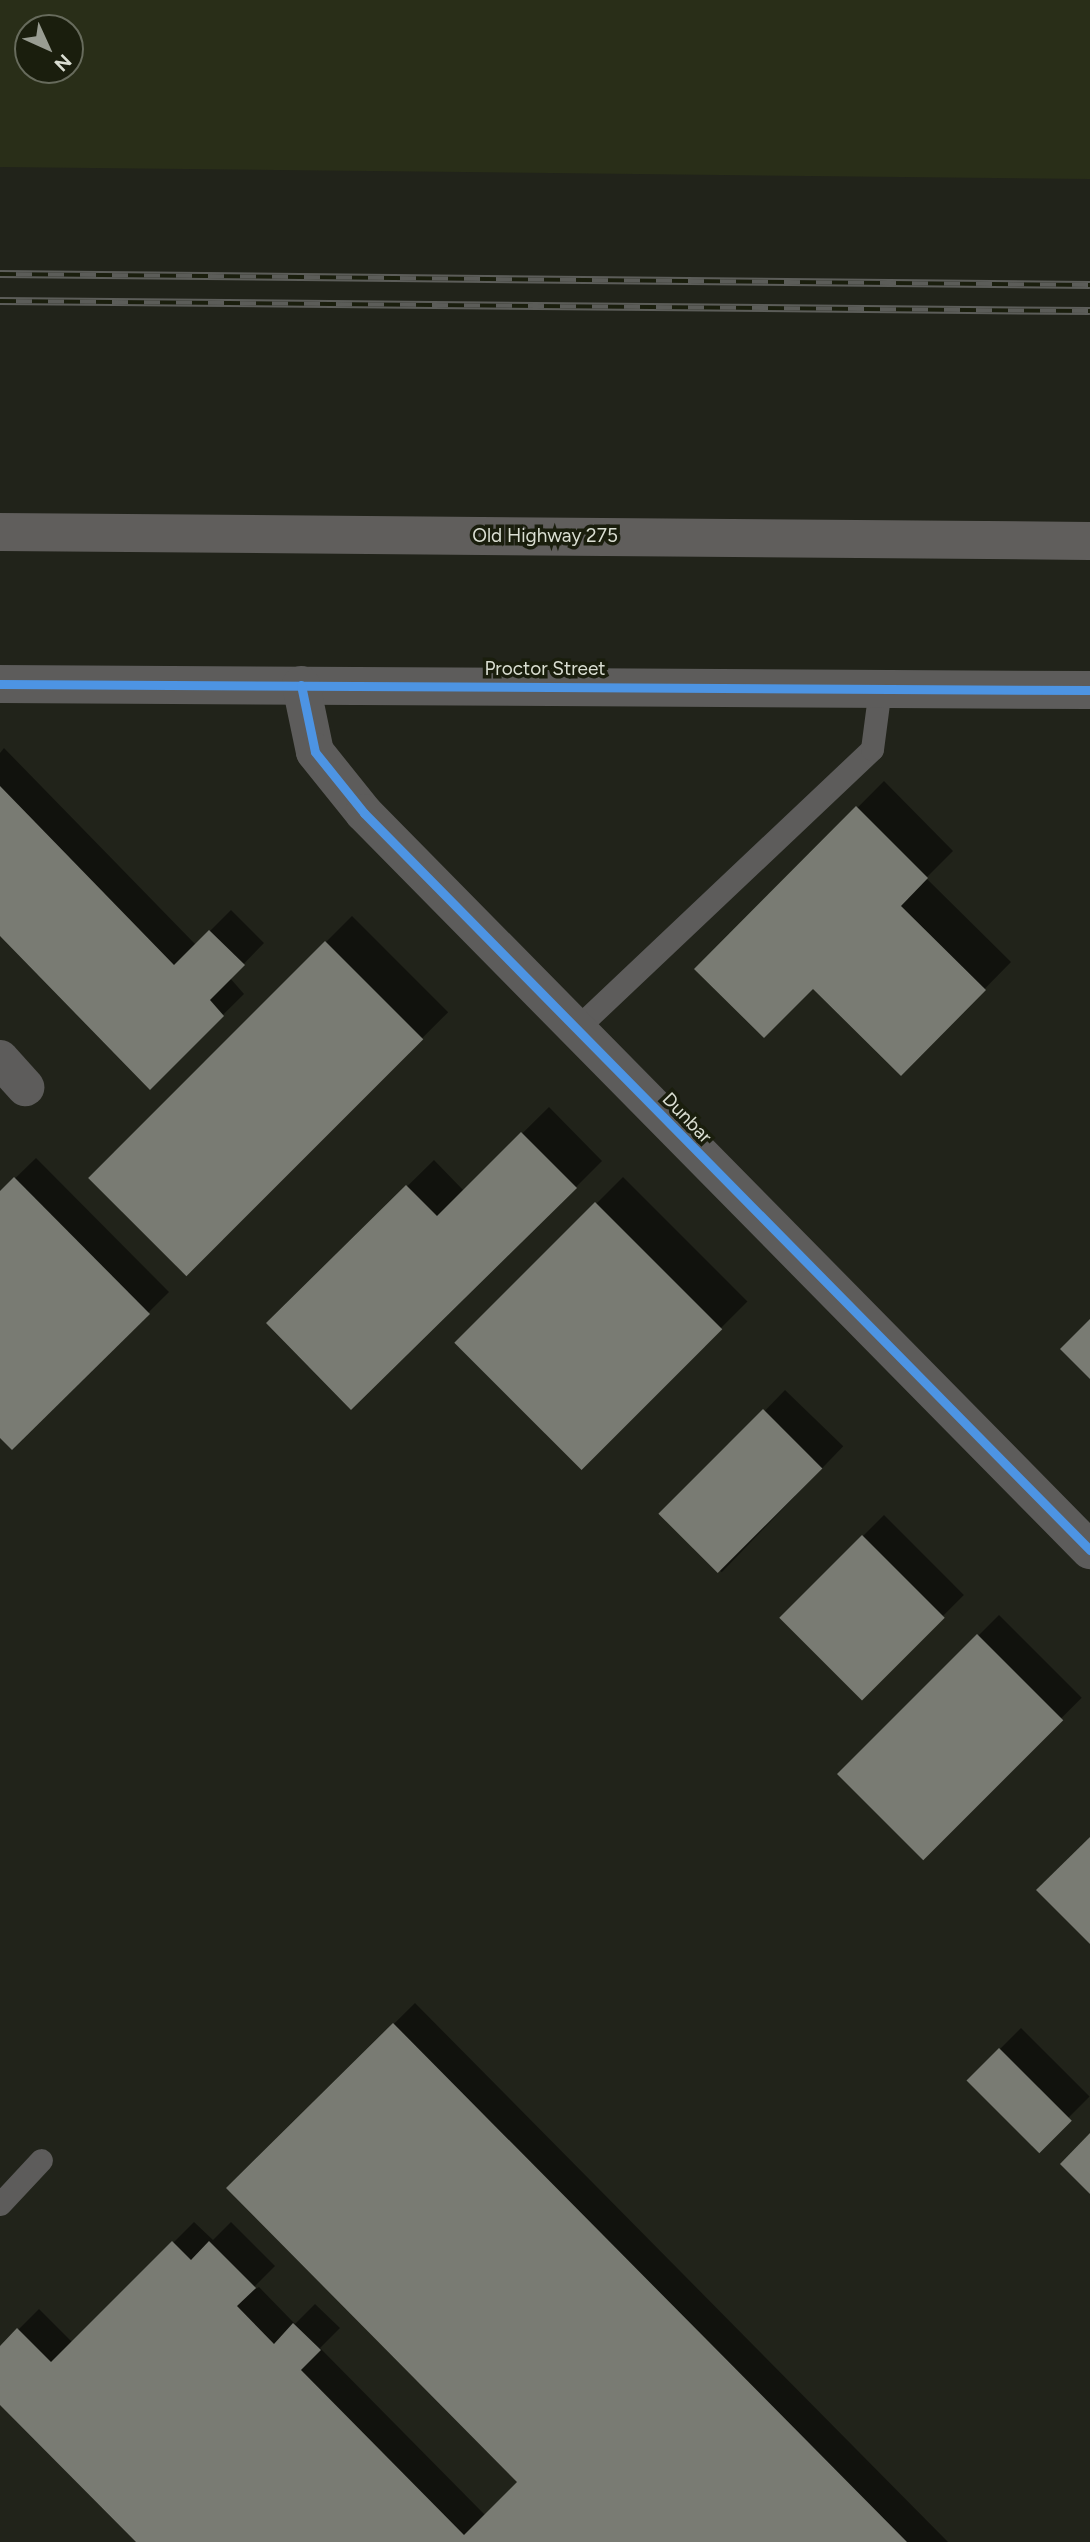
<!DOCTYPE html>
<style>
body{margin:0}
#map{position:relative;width:1090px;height:2542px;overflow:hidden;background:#21231a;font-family:Figtree,sans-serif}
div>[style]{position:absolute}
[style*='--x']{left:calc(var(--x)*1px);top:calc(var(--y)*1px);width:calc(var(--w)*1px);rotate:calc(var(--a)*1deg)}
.built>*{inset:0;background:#292e18}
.shadow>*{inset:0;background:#0007;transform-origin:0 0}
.building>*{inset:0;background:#797b73;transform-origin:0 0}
.service>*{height:23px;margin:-11.5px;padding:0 11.5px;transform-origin:11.5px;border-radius:11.5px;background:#5d5c5b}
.minor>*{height:38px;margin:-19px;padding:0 19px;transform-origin:19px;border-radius:19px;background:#5d5c5b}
.secondary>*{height:38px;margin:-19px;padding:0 19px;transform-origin:19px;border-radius:19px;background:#605e5c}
.rail>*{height:8px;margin-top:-4px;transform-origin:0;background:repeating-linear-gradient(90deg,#1a1e0d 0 16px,#5c5d59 0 32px);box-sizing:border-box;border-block:2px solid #5c5d59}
.cycleway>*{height:9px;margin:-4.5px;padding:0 4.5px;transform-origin:4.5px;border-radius:4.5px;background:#4d94e3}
span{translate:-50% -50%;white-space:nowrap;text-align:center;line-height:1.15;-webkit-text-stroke:7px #1a1e0d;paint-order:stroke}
.street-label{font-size:19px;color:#daded2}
.north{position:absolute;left:14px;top:14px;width:70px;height:70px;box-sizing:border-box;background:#1a1e0d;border:2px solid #676b5c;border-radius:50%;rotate:135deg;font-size:19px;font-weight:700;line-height:28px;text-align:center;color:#daded2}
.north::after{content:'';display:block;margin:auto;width:24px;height:32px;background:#999d92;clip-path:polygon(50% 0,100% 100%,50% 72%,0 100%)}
</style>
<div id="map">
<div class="built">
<i style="clip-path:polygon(evenodd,0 0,1090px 0,1090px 179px,0 167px,0 0,28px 28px,70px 28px,70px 70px,28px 70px,28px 28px)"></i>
</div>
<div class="shadow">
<i style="clip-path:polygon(4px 748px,196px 945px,231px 910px,264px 943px,230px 978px,244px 994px,150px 1087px,0 934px,0 753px)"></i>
<i style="clip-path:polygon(884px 781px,953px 851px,926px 878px,1011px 962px,901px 1074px,813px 986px,697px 969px)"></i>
<i style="left:352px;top:916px;width:136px;height:371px;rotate:45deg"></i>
<i style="clip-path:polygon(549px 1107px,602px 1161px,576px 1187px,268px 1323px,434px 1160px,464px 1191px)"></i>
<i style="clip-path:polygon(36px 1158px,169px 1292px,12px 1448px,0 1435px,0 1193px)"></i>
<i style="left:623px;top:1177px;width:176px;height:235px;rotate:45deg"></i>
<i style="left:785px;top:1390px;width:81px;height:175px;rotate:44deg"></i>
<i style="left:884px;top:1515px;width:113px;height:145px;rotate:45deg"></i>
<i style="left:999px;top:1615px;width:117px;height:226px;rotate:45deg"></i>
<i style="clip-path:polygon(415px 2003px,948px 2542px,138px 2542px,0 2402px,0 2348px,39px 2309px,73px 2343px,194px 2222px,213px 2240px,231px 2222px,275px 2266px,248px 2293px,259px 2287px,295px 2324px,315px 2304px,340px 2328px,320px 2348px,486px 2516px,519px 2482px,228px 2188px)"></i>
<i style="left:1021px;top:2028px;width:97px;height:74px;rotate:45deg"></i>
</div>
<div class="building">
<i style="clip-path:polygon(0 786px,174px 965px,209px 930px,245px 965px,210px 1000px,224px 1016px,150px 1090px,0 936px)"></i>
<i style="clip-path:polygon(856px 806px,928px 878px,901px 906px,986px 990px,901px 1076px,813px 989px,764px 1038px,694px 969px)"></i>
<i style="left:325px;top:941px;width:139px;height:335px;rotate:45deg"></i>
<i style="clip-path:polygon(521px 1132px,577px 1188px,351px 1410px,266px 1323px,406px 1185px,437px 1216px)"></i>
<i style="clip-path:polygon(14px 1177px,150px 1314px,12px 1450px,0 1438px,0 1191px)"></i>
<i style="left:595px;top:1202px;width:180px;height:199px;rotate:45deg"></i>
<i style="clip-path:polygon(1090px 1319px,1090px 1379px,1060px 1349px)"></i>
<i style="left:763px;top:1409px;width:84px;height:148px;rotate:45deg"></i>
<i style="left:862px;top:1535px;width:117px;height:117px;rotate:45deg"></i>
<i style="left:977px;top:1634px;width:122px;height:198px;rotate:45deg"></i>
<i style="clip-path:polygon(1090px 1837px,1090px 1944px,1036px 1890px)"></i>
<i style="clip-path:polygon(393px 2023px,907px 2542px,136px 2542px,0 2405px,0 2346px,17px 2328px,51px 2362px,172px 2241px,191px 2260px,209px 2241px,256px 2288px,237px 2306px,274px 2344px,293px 2323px,321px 2350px,301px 2370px,464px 2535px,517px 2482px,226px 2188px)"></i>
<i style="left:999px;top:2048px;width:103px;height:46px;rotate:45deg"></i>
<i style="clip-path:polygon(1090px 2133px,1090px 2194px,1060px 2164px)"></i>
</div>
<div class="service">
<i style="--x:576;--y:1029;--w:407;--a:-43.4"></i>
<i style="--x:872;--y:749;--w:62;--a:-82.5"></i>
<i style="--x:0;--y:2204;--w:60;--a:-47"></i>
</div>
<div class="minor">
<i style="--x:0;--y:684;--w:1090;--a:0.32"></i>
<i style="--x:301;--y:685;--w:68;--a:78.2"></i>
<i style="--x:315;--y:752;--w:78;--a:51.2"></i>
<i style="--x:364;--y:813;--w:1035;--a:45.43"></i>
<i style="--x:0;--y:1059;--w:38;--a:48"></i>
</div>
<div class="secondary">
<i style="--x:0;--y:532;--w:1090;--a:0.47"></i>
</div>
<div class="rail">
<i style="--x:0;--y:274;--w:1090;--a:0.58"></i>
<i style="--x:0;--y:301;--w:1090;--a:0.53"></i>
</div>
<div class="cycleway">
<i style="--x:0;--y:684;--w:1090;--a:0.32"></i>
<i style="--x:301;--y:685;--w:68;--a:78.2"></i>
<i style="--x:315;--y:752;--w:78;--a:51.2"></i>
<i style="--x:364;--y:813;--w:1035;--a:45.43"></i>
</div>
<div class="street-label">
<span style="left:545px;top:536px">Old Highway 275</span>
<span style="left:545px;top:669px">Proctor Street</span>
<span style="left:687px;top:1118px;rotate:46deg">Dunbar</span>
</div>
<div class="north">N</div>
</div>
